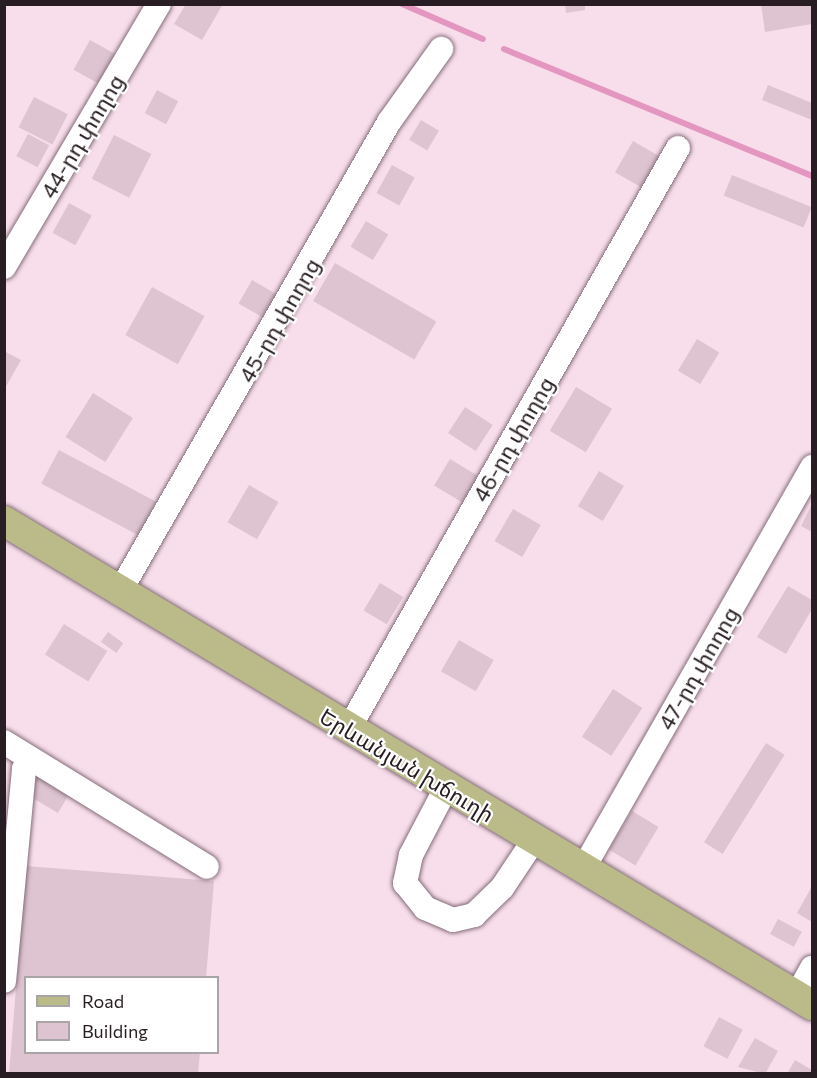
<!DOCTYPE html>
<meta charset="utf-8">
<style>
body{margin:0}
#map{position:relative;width:817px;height:1078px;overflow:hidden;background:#f8deeb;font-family:Commissioner,"Noto Sans Armenian",sans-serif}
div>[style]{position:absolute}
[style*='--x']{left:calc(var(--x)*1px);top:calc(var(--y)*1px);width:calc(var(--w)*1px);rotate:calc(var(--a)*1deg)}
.stream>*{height:6px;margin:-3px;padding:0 3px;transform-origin:3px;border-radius:3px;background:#e396c0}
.building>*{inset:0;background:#ddc4d0;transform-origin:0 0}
.roads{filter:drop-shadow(0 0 2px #846d79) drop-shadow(0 0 2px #846d79)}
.minor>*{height:24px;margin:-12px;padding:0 12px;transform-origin:12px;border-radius:12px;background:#fff}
.major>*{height:30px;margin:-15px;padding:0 15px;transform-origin:15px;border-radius:15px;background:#bbbb8a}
span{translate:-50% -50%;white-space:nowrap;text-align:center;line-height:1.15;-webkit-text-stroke:4.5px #fff;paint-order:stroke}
.street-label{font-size:22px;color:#271d22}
.frame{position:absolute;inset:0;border:6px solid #271d22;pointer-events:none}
.legend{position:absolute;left:24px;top:976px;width:195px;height:78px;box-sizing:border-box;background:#fff;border:2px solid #a9a5a7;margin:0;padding:8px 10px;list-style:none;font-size:18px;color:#271d22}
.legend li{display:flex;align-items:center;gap:12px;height:30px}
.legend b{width:30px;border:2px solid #a9a5a7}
</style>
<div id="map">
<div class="stream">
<i style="--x:402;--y:4;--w:88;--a:23.4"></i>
<i style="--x:504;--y:49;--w:333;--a:22.4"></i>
</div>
<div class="building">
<i style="clip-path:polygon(186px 4px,223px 4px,202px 40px,174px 24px)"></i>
<i style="clip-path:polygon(565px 4px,585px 4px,585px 10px,566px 13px)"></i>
<i style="clip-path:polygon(761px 4px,812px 4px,812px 24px,765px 32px)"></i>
<i style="left:90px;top:40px;width:31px;height:34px;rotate:29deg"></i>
<i style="clip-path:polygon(768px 85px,812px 103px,812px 120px,762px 100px)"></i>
<i style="left:157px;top:90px;width:24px;height:26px;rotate:28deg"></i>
<i style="left:34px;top:97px;width:38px;height:34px;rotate:27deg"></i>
<i style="left:421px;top:120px;width:21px;height:23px;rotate:31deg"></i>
<i style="left:28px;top:134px;width:24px;height:25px;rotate:28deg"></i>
<i style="left:114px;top:135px;width:42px;height:49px;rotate:27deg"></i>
<i style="left:633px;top:141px;width:38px;height:36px;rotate:30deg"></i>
<i style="left:392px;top:165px;width:26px;height:32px;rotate:29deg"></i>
<i style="left:732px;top:175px;width:86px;height:22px;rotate:22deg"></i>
<i style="left:69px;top:203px;width:26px;height:34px;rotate:29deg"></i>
<i style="left:366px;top:221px;width:26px;height:30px;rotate:31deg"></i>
<i style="left:335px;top:263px;width:117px;height:44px;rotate:30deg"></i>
<i style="left:252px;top:280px;width:28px;height:27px;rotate:30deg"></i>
<i style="left:152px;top:287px;width:60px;height:55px;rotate:29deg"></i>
<i style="left:697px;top:339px;width:26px;height:37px;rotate:31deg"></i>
<i style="clip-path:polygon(4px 351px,21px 360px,4px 390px)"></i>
<i style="left:576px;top:387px;width:42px;height:51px;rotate:31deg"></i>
<i style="left:93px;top:393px;width:47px;height:52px;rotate:32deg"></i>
<i style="left:465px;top:407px;width:33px;height:31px;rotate:33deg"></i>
<i style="left:59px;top:450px;width:110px;height:38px;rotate:28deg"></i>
<i style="left:450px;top:459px;width:33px;height:31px;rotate:31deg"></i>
<i style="left:599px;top:471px;width:29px;height:41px;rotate:31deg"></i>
<i style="left:249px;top:485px;width:34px;height:43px;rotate:30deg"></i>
<i style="clip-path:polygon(812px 504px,812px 532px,801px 526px)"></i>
<i style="left:513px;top:509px;width:32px;height:37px;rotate:30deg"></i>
<i style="left:380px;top:583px;width:27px;height:32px;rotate:31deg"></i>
<i style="clip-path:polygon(788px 586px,812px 600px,812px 609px,786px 654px,757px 637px)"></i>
<i style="left:64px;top:624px;width:51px;height:36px;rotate:32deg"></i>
<i style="left:108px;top:632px;width:19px;height:12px;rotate:36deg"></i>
<i style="left:459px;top:640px;width:40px;height:36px;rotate:30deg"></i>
<i style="left:613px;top:689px;width:35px;height:57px;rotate:33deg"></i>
<i style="left:766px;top:743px;width:22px;height:117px;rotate:32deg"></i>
<i style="left:37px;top:776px;width:37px;height:21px;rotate:31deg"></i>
<i style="left:632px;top:811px;width:31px;height:45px;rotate:31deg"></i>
<i style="clip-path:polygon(26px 866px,214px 881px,206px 978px,26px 978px,26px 1052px,200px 1052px,198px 1074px,9px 1074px)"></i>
<i style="clip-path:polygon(812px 886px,812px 922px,797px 913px)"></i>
<i style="left:778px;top:919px;width:27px;height:17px;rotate:28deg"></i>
<i style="left:719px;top:1017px;width:27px;height:33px;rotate:28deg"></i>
<i style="clip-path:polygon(755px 1038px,778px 1051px,765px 1074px,738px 1067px)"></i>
<i style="clip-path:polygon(795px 1060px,812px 1070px,812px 1074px,787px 1074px)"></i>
</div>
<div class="roads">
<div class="minor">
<i style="--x:4;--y:267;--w:305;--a:-59.5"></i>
<i style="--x:119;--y:593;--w:543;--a:-60.18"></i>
<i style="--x:389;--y:122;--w:90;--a:-54.5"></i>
<i style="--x:348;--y:730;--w:669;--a:-60.45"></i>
<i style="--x:4;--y:742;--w:238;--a:31.6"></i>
<i style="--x:446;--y:788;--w:76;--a:117.6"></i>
<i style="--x:411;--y:855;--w:29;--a:102"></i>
<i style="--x:405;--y:883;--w:32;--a:51"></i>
<i style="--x:425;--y:908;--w:30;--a:23"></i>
<i style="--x:453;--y:920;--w:22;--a:-13"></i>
<i style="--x:474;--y:915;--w:39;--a:-44"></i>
<i style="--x:502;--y:888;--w:58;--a:-56.3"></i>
<i style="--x:583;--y:869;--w:463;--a:-60.3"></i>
<i style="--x:4;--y:981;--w:213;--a:-84.6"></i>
<i style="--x:24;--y:769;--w:12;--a:-55"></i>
<i style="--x:797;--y:995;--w:31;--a:-61"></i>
</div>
<div class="major">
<i style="--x:4;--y:521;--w:942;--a:30.92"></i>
</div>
</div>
<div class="street-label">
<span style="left:82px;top:136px;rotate:-59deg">44-րդ փողոց</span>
<span style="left:279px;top:320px;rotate:-60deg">45-րդ փողոց</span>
<span style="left:513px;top:439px;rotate:-60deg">46-րդ փողոց</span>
<span style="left:698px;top:668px;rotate:-60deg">47-րդ փողոց</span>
<span style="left:407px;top:765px;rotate:31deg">Երևանյան խճուղի</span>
</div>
<div class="frame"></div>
<ul class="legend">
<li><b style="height:8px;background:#bbbb8a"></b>Road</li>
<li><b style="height:16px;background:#ddc4d0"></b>Building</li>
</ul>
</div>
